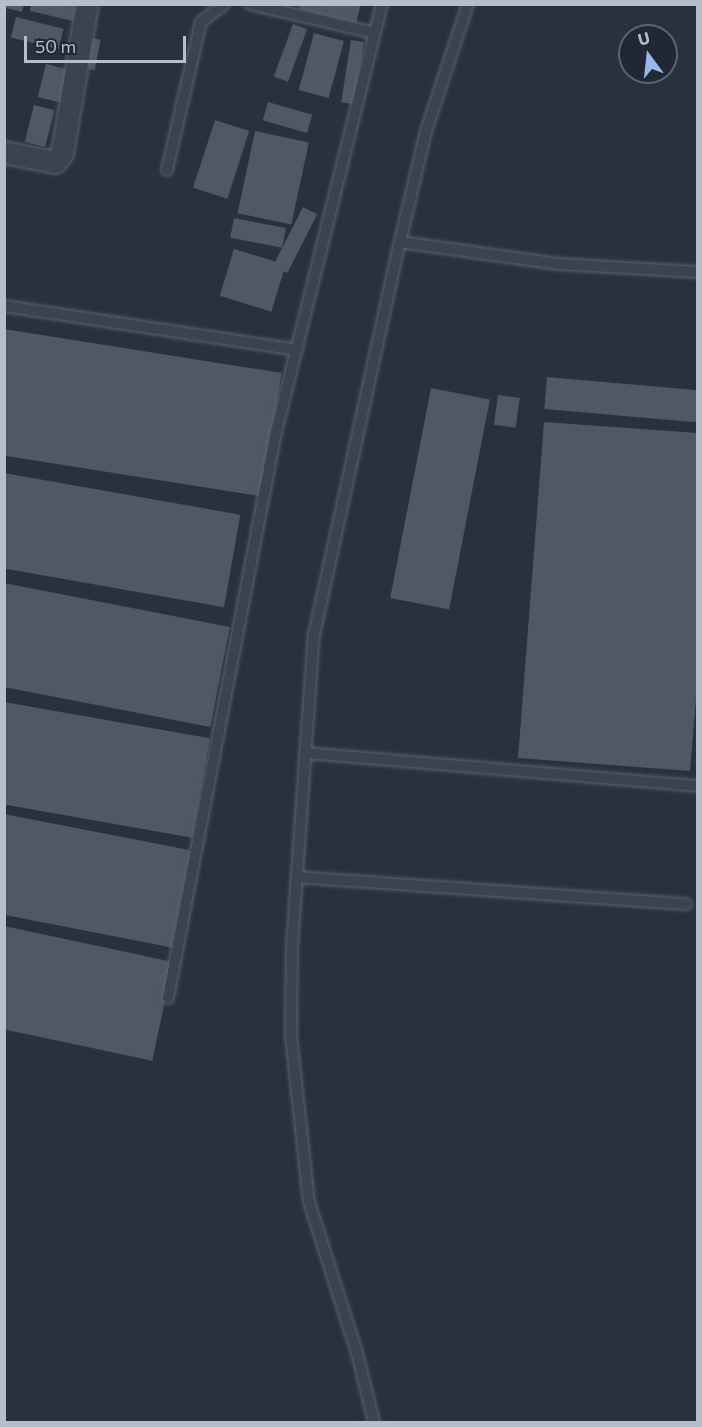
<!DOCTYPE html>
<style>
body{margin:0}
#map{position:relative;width:702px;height:1427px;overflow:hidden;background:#28313e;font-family:Commissioner,sans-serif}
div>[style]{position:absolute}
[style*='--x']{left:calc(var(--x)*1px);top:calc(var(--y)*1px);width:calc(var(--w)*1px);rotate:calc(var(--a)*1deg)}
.building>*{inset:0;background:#4e5867;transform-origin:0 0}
.roads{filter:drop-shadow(0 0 2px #5a616c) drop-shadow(0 0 2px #5a616c)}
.lane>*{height:10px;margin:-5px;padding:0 5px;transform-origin:5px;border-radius:5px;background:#3c434f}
.street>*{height:21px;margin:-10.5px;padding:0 10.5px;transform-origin:10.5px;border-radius:10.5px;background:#3c434f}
span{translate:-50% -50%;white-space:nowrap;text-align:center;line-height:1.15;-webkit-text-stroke:5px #212834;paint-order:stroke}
.frame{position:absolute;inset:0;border:6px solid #b8bec9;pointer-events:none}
.north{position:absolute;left:618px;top:24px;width:60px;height:60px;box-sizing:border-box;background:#212834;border:2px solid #5d6470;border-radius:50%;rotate:345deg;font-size:16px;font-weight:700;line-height:24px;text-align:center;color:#b8bec9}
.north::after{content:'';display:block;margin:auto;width:21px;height:27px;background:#97b7ef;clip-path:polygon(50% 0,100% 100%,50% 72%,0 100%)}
.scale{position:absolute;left:24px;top:36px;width:162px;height:27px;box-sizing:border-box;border:3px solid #b8bec9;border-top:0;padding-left:8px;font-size:18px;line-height:21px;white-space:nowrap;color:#b8bec9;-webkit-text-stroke:4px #212834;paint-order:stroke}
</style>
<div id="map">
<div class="building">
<i style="clip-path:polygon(6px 4px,24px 4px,22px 12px,5px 8px)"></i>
<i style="clip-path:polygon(31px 4px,77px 4px,73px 21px,30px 11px)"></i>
<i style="clip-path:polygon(300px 4px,361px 4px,356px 23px,299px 9px)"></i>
<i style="left:16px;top:17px;width:49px;height:21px;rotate:14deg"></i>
<i style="left:293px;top:24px;width:15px;height:56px;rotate:20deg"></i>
<i style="left:314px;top:33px;width:31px;height:59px;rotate:15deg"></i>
<i style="left:86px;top:37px;width:15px;height:31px;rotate:11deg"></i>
<i style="left:351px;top:40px;width:13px;height:63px;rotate:9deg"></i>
<i style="left:46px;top:64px;width:29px;height:34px;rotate:14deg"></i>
<i style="left:268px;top:102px;width:46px;height:19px;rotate:16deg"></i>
<i style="left:34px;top:105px;width:21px;height:38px;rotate:14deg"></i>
<i style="left:215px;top:120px;width:36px;height:71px;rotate:18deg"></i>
<i style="left:255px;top:131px;width:55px;height:84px;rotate:12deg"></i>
<i style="left:303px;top:207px;width:16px;height:66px;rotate:27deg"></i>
<i style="left:234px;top:218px;width:53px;height:20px;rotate:11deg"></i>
<i style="left:234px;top:249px;width:54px;height:49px;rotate:17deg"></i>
<i style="left:4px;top:329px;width:281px;height:125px;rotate:9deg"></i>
<i style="left:547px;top:377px;width:152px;height:32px;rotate:5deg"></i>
<i style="left:431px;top:388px;width:60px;height:214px;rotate:11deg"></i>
<i style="left:498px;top:395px;width:22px;height:30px;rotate:8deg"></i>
<i style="clip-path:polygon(544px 422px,698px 433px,698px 675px,690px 771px,518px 758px)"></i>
<i style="left:4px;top:473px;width:240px;height:94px;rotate:10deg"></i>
<i style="left:4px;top:583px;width:230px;height:102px;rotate:11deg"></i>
<i style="left:4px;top:702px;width:209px;height:101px;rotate:10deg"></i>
<i style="left:4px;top:814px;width:190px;height:99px;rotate:11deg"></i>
<i style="left:4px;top:926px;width:173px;height:101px;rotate:12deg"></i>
</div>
<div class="roads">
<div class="lane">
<i style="--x:250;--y:4;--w:128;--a:13.1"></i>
<i style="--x:167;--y:170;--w:152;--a:-77.1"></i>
<i style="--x:201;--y:22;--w:29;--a:-38"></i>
<i style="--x:400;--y:242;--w:114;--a:-76.8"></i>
<i style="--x:426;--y:131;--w:134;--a:-71.7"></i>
<i style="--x:4;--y:306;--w:296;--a:8.5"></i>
<i style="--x:305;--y:753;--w:394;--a:4.8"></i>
<i style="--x:297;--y:877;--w:390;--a:4"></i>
<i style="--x:168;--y:998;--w:576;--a:-79.2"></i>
<i style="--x:276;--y:432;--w:441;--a:-76.1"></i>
<i style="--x:374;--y:1422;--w:71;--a:-103.8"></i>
<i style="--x:357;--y:1353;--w:158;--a:-107.6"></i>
<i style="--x:309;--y:1202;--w:167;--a:-96.2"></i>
<i style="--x:291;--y:1036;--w:90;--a:-89.4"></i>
<i style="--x:292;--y:946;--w:312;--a:-86"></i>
<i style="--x:314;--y:635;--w:402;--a:-77.7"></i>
<i style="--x:400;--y:242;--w:160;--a:7.9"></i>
<i style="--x:558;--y:264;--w:140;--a:3.3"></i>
</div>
<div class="street">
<i style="--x:4;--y:152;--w:52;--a:11.1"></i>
<i style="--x:55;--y:162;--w:11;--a:-52"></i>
<i style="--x:62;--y:153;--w:151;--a:-80.5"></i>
</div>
</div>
<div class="frame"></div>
<div class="north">U</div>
<div class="scale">50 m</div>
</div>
